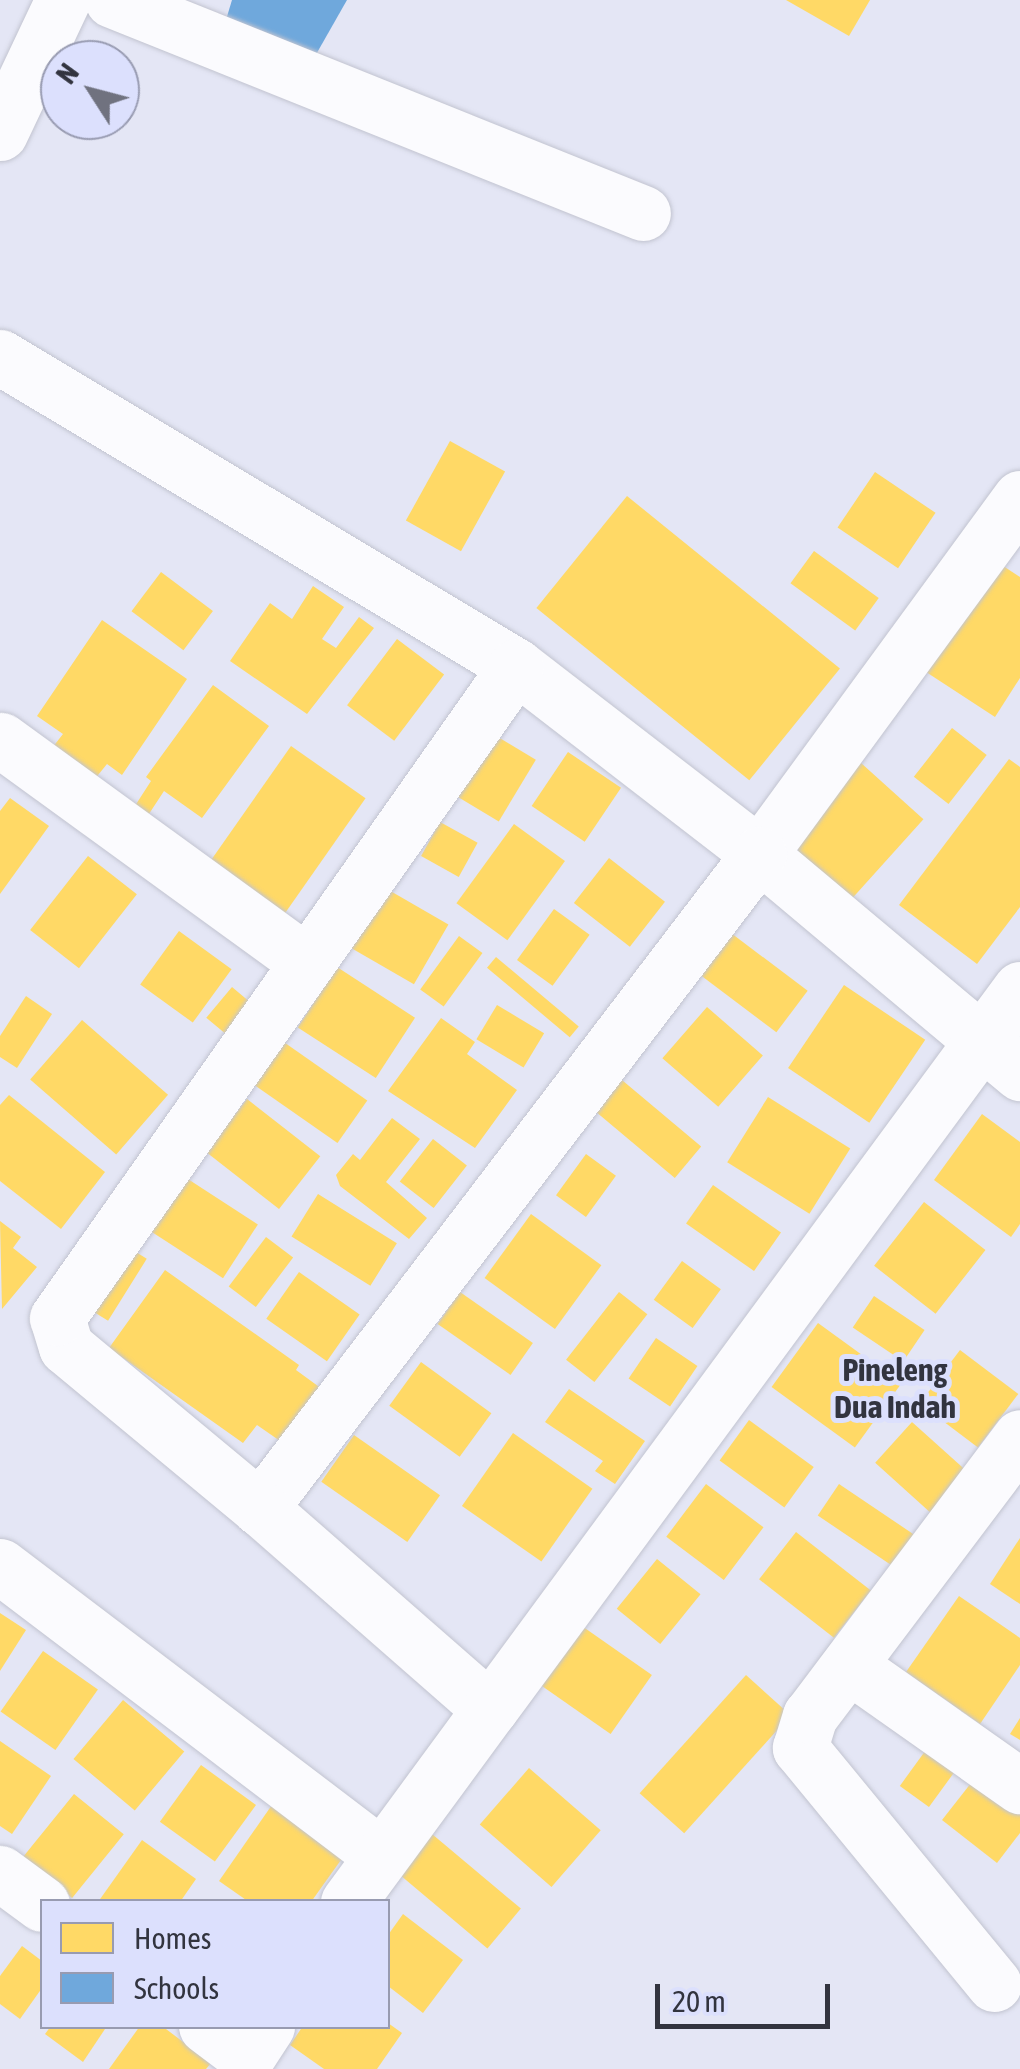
<!DOCTYPE html>
<style>
body{margin:0}
#map{position:relative;width:1020px;height:2069px;overflow:hidden;background:#e4e6f5;font-family:"Asap Condensed",sans-serif}
div>[style]{position:absolute}
[style*='--x']{left:calc(var(--x)*1px);top:calc(var(--y)*1px);width:calc(var(--w)*1px);rotate:calc(var(--a)*1deg)}
.homes>*{inset:0;background:#ffd966;transform-origin:0 0}
.schools>*{inset:0;background:#6fa8dc}
.roads{filter:drop-shadow(0 0 2px #c2c4d0) drop-shadow(0 0 2px #c2c4d0)}
.street>*{height:55px;margin:-27.5px;padding:0 27.5px;transform-origin:27.5px;border-radius:27.5px;background:#fbfbfe}
span{translate:-50% -50%;white-space:nowrap;text-align:center;line-height:1.15;-webkit-text-stroke:10px #dce0fd;paint-order:stroke}
.neighbourhood-label{font-size:32px;color:#32343f;font-weight:700}
.legend{position:absolute;left:40px;top:1899px;width:350px;height:130px;box-sizing:border-box;background:#dce0fd;border:2px solid #989bb1;margin:0;padding:12px 18px;list-style:none;font-size:30px;color:#32343f}
.legend li{display:flex;align-items:center;gap:20px;height:50px}
.legend b{width:50px;border:2px solid #989bb1}
.north{position:absolute;left:40px;top:40px;width:100px;height:100px;box-sizing:border-box;background:#dce0fd;border:2px solid #989bb1;border-radius:50%;rotate:306deg;font-size:28px;font-weight:700;line-height:40px;text-align:center;color:#32343f}
.north::after{content:'';display:block;margin:auto;width:35px;height:45px;background:#70727f;clip-path:polygon(50% 0,100% 100%,50% 72%,0 100%)}
.scale{position:absolute;left:655px;top:1984px;width:175px;height:45px;box-sizing:border-box;border:5px solid #32343f;border-top:0;padding-left:12px;font-size:30px;line-height:35px;white-space:nowrap;color:#32343f;-webkit-text-stroke:8px #dce0fd;paint-order:stroke}
</style>
<div id="map">
<div class="homes">
<i style="clip-path:polygon(786px 0,870px 0,849px 36px)"></i>
<i style="left:450px;top:441px;width:63px;height:91px;rotate:29deg"></i>
<i style="left:875px;top:472px;width:73px;height:67px;rotate:34deg"></i>
<i style="left:627px;top:496px;width:274px;height:144px;rotate:39deg"></i>
<i style="left:814px;top:551px;width:80px;height:40px;rotate:36deg"></i>
<i style="clip-path:polygon(994px 560px,1020px 577px,1020px 678px,995px 717px,923px 670px)"></i>
<i style="left:161px;top:572px;width:65px;height:49px;rotate:37deg"></i>
<i style="clip-path:polygon(313px 586px,344px 607px,322px 639px,336px 648px,359px 617px,374px 628px,307px 714px,230px 661px,270px 603px,292px 619px)"></i>
<i style="clip-path:polygon(102px 620px,187px 679px,122px 775px,107px 764px,94px 780px,52px 748px,63px 734px,37px 716px)"></i>
<i style="left:397px;top:639px;width:59px;height:83px;rotate:37deg"></i>
<i style="clip-path:polygon(213px 685px,269px 726px,202px 818px,164px 791px,145px 820px,131px 812px,151px 781px,146px 777px)"></i>
<i style="left:952px;top:728px;width:44px;height:62px;rotate:38deg"></i>
<i style="left:493px;top:734px;width:50px;height:72px;rotate:31deg"></i>
<i style="left:291px;top:746px;width:91px;height:149px;rotate:35deg"></i>
<i style="left:568px;top:752px;width:64px;height:65px;rotate:34deg"></i>
<i style="clip-path:polygon(1009px 759px,1020px 767px,1020px 907px,977px 964px,899px 905px)"></i>
<i style="left:861px;top:763px;width:84px;height:109px;rotate:42deg"></i>
<i style="clip-path:polygon(10px 798px,49px 826px,0 894px,0 811px)"></i>
<i style="left:440px;top:822px;width:43px;height:39px;rotate:29deg"></i>
<i style="left:514px;top:824px;width:63px;height:98px;rotate:36deg"></i>
<i style="left:88px;top:856px;width:62px;height:94px;rotate:38deg"></i>
<i style="left:609px;top:858px;width:71px;height:57px;rotate:38deg"></i>
<i style="left:380px;top:885px;width:79px;height:69px;rotate:30deg"></i>
<i style="left:554px;top:909px;width:44px;height:63px;rotate:36deg"></i>
<i style="left:727px;top:930px;width:101px;height:52px;rotate:37deg"></i>
<i style="left:179px;top:931px;width:65px;height:66px;rotate:36deg"></i>
<i style="left:459px;top:936px;width:29px;height:66px;rotate:36deg"></i>
<i style="left:496px;top:957px;width:108px;height:14px;rotate:40deg"></i>
<i style="left:337px;top:967px;width:93px;height:72px;rotate:33deg"></i>
<i style="left:844px;top:985px;width:98px;height:100px;rotate:34deg"></i>
<i style="left:232px;top:987px;width:31px;height:40px;rotate:40deg"></i>
<i style="clip-path:polygon(26px 996px,52px 1014px,17px 1068px,0 1057px,0 1036px)"></i>
<i style="left:497px;top:1005px;width:55px;height:40px;rotate:31deg"></i>
<i style="left:707px;top:1007px;width:74px;height:68px;rotate:41deg"></i>
<i style="clip-path:polygon(441px 1018px,475px 1042px,467px 1054px,517px 1090px,475px 1148px,388px 1091px)"></i>
<i style="left:82px;top:1020px;width:114px;height:79px;rotate:41deg"></i>
<i style="left:278px;top:1038px;width:109px;height:52px;rotate:35deg"></i>
<i style="left:610px;top:1070px;width:119px;height:41px;rotate:40deg"></i>
<i style="clip-path:polygon(9px 1095px,105px 1172px,61px 1229px,0 1181px,0 1105px)"></i>
<i style="left:768px;top:1097px;width:97px;height:77px;rotate:32deg"></i>
<i style="left:247px;top:1099px;width:93px;height:67px;rotate:38deg"></i>
<i style="clip-path:polygon(982px 1114px,1020px 1142px,1020px 1224px,1011px 1237px,934px 1180px)"></i>
<i style="clip-path:polygon(392px 1118px,420px 1139px,386px 1182px,427px 1218px,409px 1239px,340px 1186px,336px 1175px,353px 1154px,360px 1160px)"></i>
<i style="left:433px;top:1139px;width:43px;height:54px;rotate:38deg"></i>
<i style="left:586px;top:1154px;width:37px;height:51px;rotate:36deg"></i>
<i style="left:174px;top:1170px;width:100px;height:64px;rotate:33deg"></i>
<i style="left:713px;top:1185px;width:83px;height:47px;rotate:35deg"></i>
<i style="left:318px;top:1194px;width:93px;height:50px;rotate:32deg"></i>
<i style="left:924px;top:1202px;width:78px;height:81px;rotate:38deg"></i>
<i style="left:531px;top:1214px;width:87px;height:79px;rotate:36deg"></i>
<i style="clip-path:polygon(0 1221px,21px 1237px,13px 1248px,37px 1267px,2px 1309px)"></i>
<i style="left:266px;top:1237px;width:34px;height:62px;rotate:37deg"></i>
<i style="left:123px;top:1244px;width:28px;height:73px;rotate:32deg"></i>
<i style="left:682px;top:1261px;width:48px;height:48px;rotate:36deg"></i>
<i style="clip-path:polygon(165px 1270px,299px 1365px,296px 1370px,322px 1389px,283px 1443px,257px 1425px,243px 1443px,109px 1348px)"></i>
<i style="left:299px;top:1272px;width:74px;height:57px;rotate:35deg"></i>
<i style="left:460px;top:1292px;width:89px;height:39px;rotate:35deg"></i>
<i style="left:619px;top:1292px;width:36px;height:86px;rotate:38deg"></i>
<i style="left:874px;top:1296px;width:61px;height:38px;rotate:34deg"></i>
<i style="left:818px;top:1323px;width:103px;height:79px;rotate:36deg"></i>
<i style="left:656px;top:1338px;width:50px;height:49px;rotate:34deg"></i>
<i style="left:960px;top:1350px;width:73px;height:67px;rotate:37deg"></i>
<i style="left:421px;top:1362px;width:87px;height:54px;rotate:36deg"></i>
<i style="clip-path:polygon(569px 1389px,645px 1441px,615px 1484px,595px 1471px,603px 1461px,545px 1422px)"></i>
<i style="left:749px;top:1420px;width:80px;height:50px;rotate:36deg"></i>
<i style="left:912px;top:1422px;width:79px;height:55px;rotate:42deg"></i>
<i style="left:513px;top:1433px;width:97px;height:89px;rotate:35deg"></i>
<i style="left:354px;top:1435px;width:105px;height:57px;rotate:35deg"></i>
<i style="left:706px;top:1484px;width:72px;height:66px;rotate:37deg"></i>
<i style="left:839px;top:1484px;width:97px;height:38px;rotate:34deg"></i>
<i style="left:796px;top:1532px;width:95px;height:60px;rotate:38deg"></i>
<i style="clip-path:polygon(1020px 1538px,1020px 1604px,990px 1584px)"></i>
<i style="left:657px;top:1559px;width:56px;height:64px;rotate:39deg"></i>
<i style="clip-path:polygon(959px 1596px,1020px 1638px,1020px 1665px,980px 1724px,906px 1672px)"></i>
<i style="clip-path:polygon(0 1613px,26px 1630px,0 1671px)"></i>
<i style="left:579px;top:1624px;width:89px;height:72px;rotate:35deg"></i>
<i style="left:43px;top:1651px;width:67px;height:74px;rotate:35deg"></i>
<i style="left:746px;top:1675px;width:60px;height:159px;rotate:42deg"></i>
<i style="left:123px;top:1700px;width:80px;height:77px;rotate:40deg"></i>
<i style="clip-path:polygon(1020px 1718px,1020px 1740px,1010px 1734px)"></i>
<i style="clip-path:polygon(0 1741px,51px 1776px,12px 1834px,0 1826px)"></i>
<i style="left:931px;top:1743px;width:36px;height:53px;rotate:36deg"></i>
<i style="clip-path:polygon(986px 1764px,1020px 1791px,1020px 1833px,997px 1863px,942px 1820px)"></i>
<i style="left:201px;top:1765px;width:68px;height:70px;rotate:36deg"></i>
<i style="left:529px;top:1768px;width:95px;height:75px;rotate:41deg"></i>
<i style="left:74px;top:1794px;width:64px;height:82px;rotate:39deg"></i>
<i style="clip-path:polygon(274px 1802px,346px 1853px,311px 1902px,249px 1902px,219px 1881px)"></i>
<i style="left:432px;top:1834px;width:116px;height:52px;rotate:40deg"></i>
<i style="clip-path:polygon(142px 1840px,196px 1879px,180px 1902px,98px 1902px)"></i>
<i style="clip-path:polygon(403px 1914px,463px 1960px,423px 2013px,388px 1986px,388px 1935px)"></i>
<i style="clip-path:polygon(22px 1946px,42px 1961px,42px 1988px,20px 2019px,0 2004px,0 1976px)"></i>
<i style="clip-path:polygon(388px 2023px,402px 2033px,377px 2069px,324px 2069px,290px 2045px,303px 2026px)"></i>
<i style="clip-path:polygon(51px 2026px,107px 2026px,83px 2062px,45px 2034px)"></i>
<i style="clip-path:polygon(140px 2026px,162px 2026px,211px 2063px,206px 2069px,109px 2069px)"></i>
</div>
<div class="schools">
<i style="clip-path:polygon(232px 0,347px 0,314px 58px,219px 43px)"></i>
</div>
<div class="roads">
<div class="street">
<i style="--x:112;--y:0;--w:572;--a:21.86"></i>
<i style="--x:0;--y:133;--w:147;--a:-64.7"></i>
<i style="--x:0;--y:357;--w:601;--a:30.91"></i>
<i style="--x:516;--y:666;--w:307;--a:37.7"></i>
<i style="--x:759;--y:854;--w:341;--a:40"></i>
<i style="--x:1020;--y:498;--w:441;--a:126.2"></i>
<i style="--x:759;--y:854;--w:823;--a:127.34"></i>
<i style="--x:260;--y:1508;--w:305;--a:41.2"></i>
<i style="--x:490;--y:1709;--w:894;--a:-53.64"></i>
<i style="--x:1;--y:740;--w:377;--a:36"></i>
<i style="--x:260;--y:1508;--w:252;--a:-140.3"></i>
<i style="--x:66;--y:1347;--w:30;--a:-107"></i>
<i style="--x:57;--y:1318;--w:797;--a:-54.85"></i>
<i style="--x:0;--y:1566;--w:476;--a:37.2"></i>
<i style="--x:851;--y:1667;--w:207;--a:35.2"></i>
<i style="--x:0;--y:1873;--w:52;--a:36.4"></i>
<i style="--x:348;--y:1902;--w:240;--a:-53.7"></i>
<i style="--x:994;--y:1984;--w:306;--a:-129.4"></i>
<i style="--x:800;--y:1748;--w:34;--a:-73"></i>
<i style="--x:810;--y:1716;--w:349;--a:-53"></i>
<i style="--x:206;--y:2026;--w:51;--a:37.1"></i>
<i style="--x:247;--y:2057;--w:37;--a:-57"></i>
</div>
</div>
<div class="neighbourhood-label">
<span style="left:895px;top:1389px">Pineleng<br>Dua Indah</span>
</div>
<ul class="legend">
<li><b style="height:28px;background:#ffd966"></b>Homes</li>
<li><b style="height:28px;background:#6fa8dc"></b>Schools</li>
</ul>
<div class="north">N</div>
<div class="scale">20 m</div>
</div>
